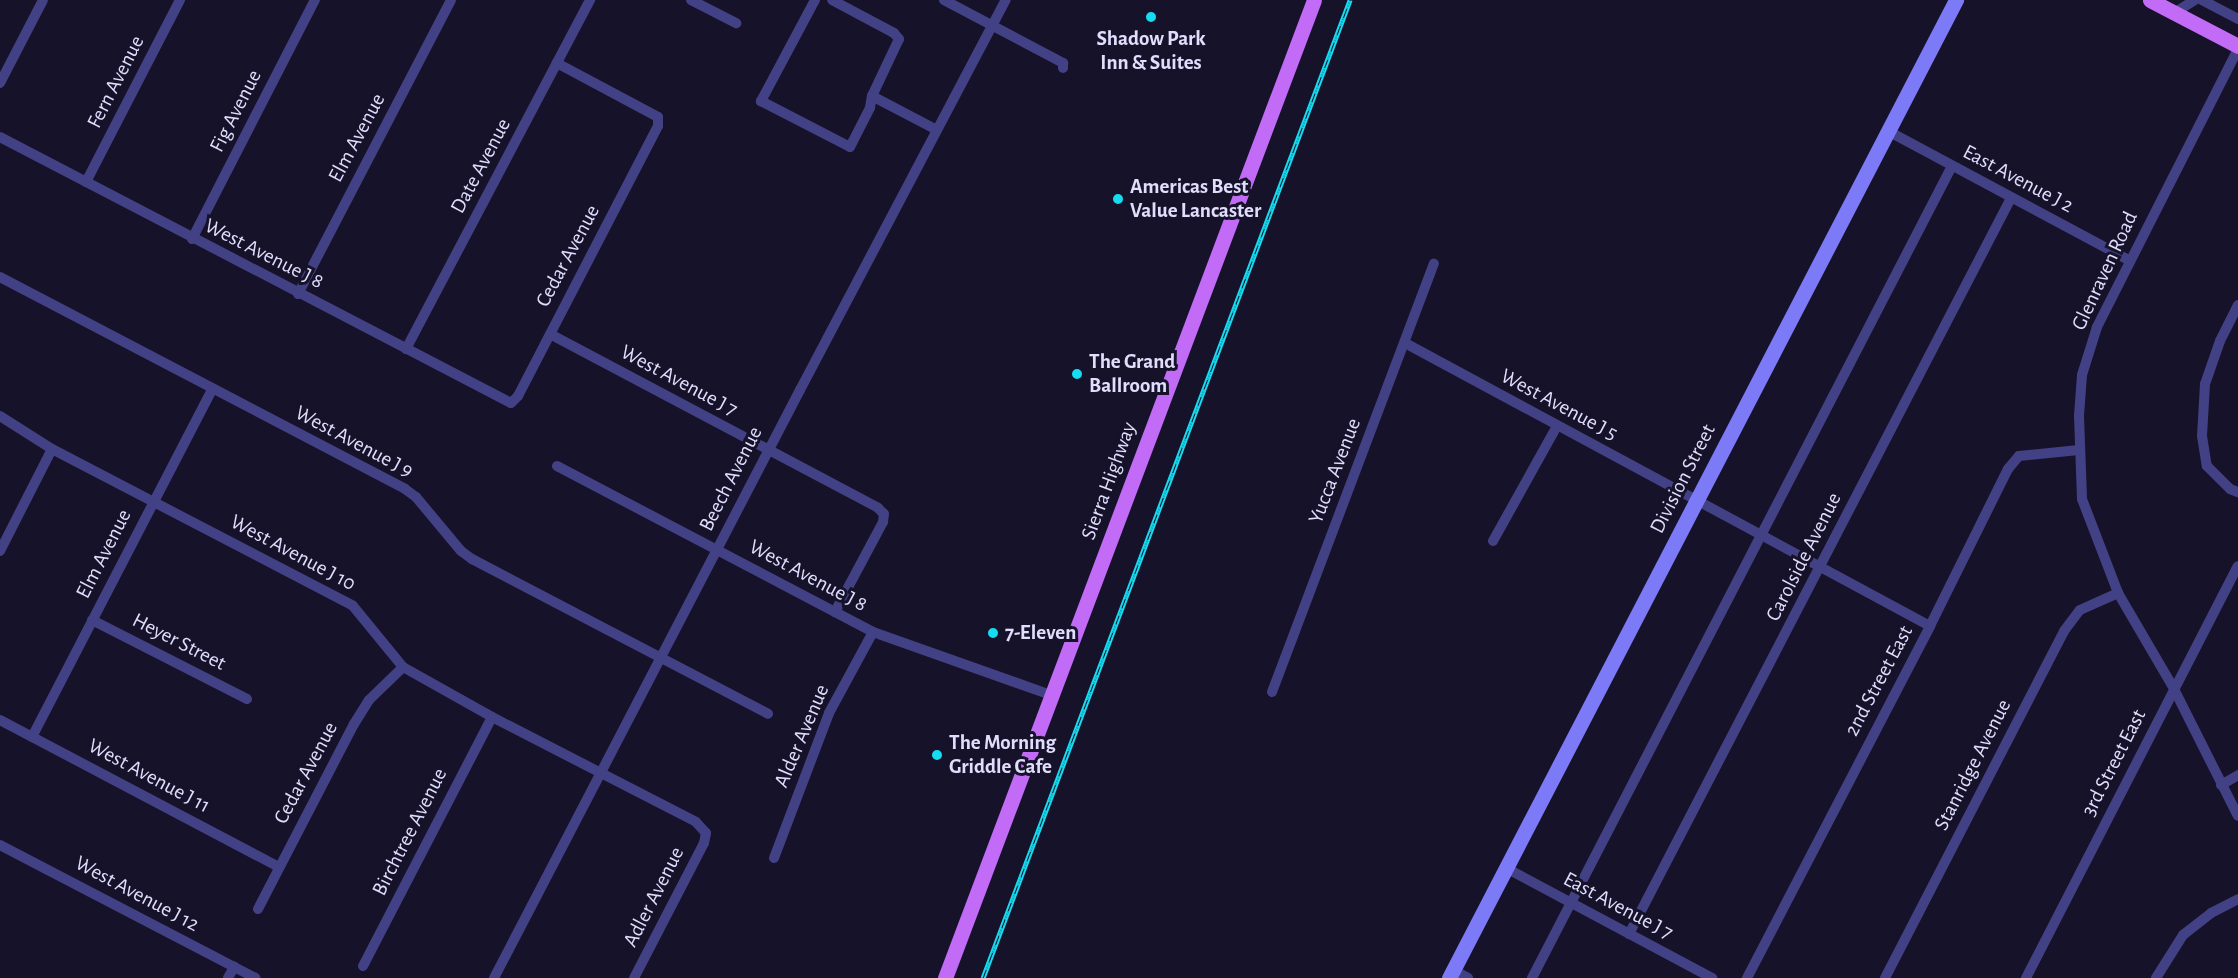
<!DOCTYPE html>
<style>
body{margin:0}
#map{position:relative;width:2238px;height:978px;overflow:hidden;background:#161229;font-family:"Alegreya Sans",sans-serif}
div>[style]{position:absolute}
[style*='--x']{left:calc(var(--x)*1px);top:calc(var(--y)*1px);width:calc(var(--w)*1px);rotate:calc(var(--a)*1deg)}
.street>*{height:10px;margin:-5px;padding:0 5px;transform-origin:5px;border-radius:5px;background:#434185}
.secondary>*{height:15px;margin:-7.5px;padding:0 7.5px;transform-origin:7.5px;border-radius:7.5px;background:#7c7af7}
.primary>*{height:15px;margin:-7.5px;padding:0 7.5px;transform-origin:7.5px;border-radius:7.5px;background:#c16bf6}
.rail>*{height:5px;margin-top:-2.5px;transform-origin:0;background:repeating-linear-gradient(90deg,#161229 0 9px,#15dcf1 0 18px);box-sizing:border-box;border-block:2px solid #15dcf1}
.dots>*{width:16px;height:16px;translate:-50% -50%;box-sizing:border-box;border:3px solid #161229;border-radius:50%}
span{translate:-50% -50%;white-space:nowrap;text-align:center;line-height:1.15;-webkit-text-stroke:6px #161229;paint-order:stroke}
.poi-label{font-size:21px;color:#e0ddfd;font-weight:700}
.left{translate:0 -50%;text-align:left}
.street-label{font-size:21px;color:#e0ddfd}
</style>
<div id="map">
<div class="street">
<i style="--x:691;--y:0;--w:51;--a:27.1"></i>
<i style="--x:815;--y:0;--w:115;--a:118.1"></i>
<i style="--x:761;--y:101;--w:100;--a:27.3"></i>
<i style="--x:850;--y:147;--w:44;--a:-62.9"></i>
<i style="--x:870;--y:108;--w:12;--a:-81"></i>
<i style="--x:872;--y:96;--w:63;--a:-64.7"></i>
<i style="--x:899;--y:39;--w:8;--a:-130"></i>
<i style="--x:894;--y:33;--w:70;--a:-152"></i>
<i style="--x:944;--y:0;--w:135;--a:27.9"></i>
<i style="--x:1063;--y:63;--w:5;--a:90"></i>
<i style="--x:2202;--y:0;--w:41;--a:27.8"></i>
<i style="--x:2174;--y:13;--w:25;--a:-32"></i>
<i style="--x:2238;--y:49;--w:312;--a:116.9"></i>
<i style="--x:2097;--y:327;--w:50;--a:107.4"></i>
<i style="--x:2082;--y:375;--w:41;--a:94.2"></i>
<i style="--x:2079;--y:416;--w:83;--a:87.9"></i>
<i style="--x:2082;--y:499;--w:101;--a:69"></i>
<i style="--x:2118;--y:593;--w:111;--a:59.7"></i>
<i style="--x:2174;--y:689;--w:142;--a:63.3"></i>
<i style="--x:0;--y:83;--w:93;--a:-62.6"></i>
<i style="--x:872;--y:96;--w:73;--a:27.6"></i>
<i style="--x:1888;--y:131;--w:273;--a:28.2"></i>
<i style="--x:0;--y:137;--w:576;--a:27.5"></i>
<i style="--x:511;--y:403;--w:10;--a:-45"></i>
<i style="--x:518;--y:396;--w:304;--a:-62.6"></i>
<i style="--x:658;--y:126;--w:9;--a:-90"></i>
<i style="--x:658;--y:117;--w:115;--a:-151.9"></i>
<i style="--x:86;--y:182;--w:205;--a:-62.7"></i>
<i style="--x:192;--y:239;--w:269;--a:-62.8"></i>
<i style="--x:0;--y:277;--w:457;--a:27.6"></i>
<i style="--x:405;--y:489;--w:14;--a:36"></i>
<i style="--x:416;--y:497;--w:70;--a:50.2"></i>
<i style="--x:461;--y:551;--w:14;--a:36"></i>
<i style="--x:472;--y:559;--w:334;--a:27.6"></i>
<i style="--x:298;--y:294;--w:331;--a:-62.5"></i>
<i style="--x:2238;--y:305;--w:40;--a:116.6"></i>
<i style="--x:2220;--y:341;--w:46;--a:109.2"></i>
<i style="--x:2205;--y:384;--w:52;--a:93.3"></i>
<i style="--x:2202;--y:436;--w:30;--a:81"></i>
<i style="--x:2207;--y:466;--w:33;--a:45"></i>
<i style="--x:2230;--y:489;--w:9;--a:21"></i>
<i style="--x:550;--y:334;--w:371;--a:27.9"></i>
<i style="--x:878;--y:508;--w:8;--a:45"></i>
<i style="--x:884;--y:514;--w:8;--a:97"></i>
<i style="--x:883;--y:522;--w:102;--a:118.1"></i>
<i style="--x:1405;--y:343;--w:596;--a:28.33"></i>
<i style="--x:406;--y:349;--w:395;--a:-62.2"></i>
<i style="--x:0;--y:416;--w:62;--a:32.4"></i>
<i style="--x:52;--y:449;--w:339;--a:27.5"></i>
<i style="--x:353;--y:606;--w:79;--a:50.7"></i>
<i style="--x:403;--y:667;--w:102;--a:29.3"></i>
<i style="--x:492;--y:717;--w:229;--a:27.2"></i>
<i style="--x:696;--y:822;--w:15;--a:48"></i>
<i style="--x:706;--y:833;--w:10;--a:101"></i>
<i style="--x:704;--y:843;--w:152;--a:117.4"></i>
<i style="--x:557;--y:466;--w:357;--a:27.7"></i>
<i style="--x:873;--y:632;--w:189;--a:19.5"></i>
<i style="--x:1493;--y:541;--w:132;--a:-60.9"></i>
<i style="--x:0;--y:551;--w:114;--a:-63"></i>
<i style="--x:92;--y:620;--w:174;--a:27"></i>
<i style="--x:1272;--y:692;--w:458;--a:-69.3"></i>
<i style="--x:0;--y:720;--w:315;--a:27.8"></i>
<i style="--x:32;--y:737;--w:391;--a:-62.6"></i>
<i style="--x:2221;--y:785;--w:20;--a:-30"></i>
<i style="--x:0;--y:845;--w:288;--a:27.5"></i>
<i style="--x:774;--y:858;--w:155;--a:-69.2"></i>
<i style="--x:829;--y:713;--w:92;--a:-61.5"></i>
<i style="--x:1506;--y:868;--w:234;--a:28.1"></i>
<i style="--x:258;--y:909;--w:208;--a:-62.6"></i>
<i style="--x:354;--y:724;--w:28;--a:-58"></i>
<i style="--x:369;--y:700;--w:47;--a:-44.1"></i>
<i style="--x:1629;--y:934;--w:829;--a:-62.57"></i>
<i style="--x:363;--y:966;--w:280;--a:-62.6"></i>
<i style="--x:1453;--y:970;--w:17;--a:28"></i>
<i style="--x:228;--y:978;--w:13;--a:-61"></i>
<i style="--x:494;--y:978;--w:663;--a:-62.51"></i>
<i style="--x:800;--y:390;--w:441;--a:-62.2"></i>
<i style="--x:1532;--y:978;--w:914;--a:-62.65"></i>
<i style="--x:1747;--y:978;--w:397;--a:-62.5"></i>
<i style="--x:1930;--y:626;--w:175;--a:-63.6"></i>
<i style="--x:2008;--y:469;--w:17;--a:-50"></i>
<i style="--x:2019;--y:456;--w:60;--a:-5.7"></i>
<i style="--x:1885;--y:978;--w:390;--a:-62.7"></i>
<i style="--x:2064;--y:631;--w:26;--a:-53"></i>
<i style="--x:2080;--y:610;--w:42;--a:-24.1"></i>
<i style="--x:2026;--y:978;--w:463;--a:-62.8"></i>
<i style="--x:2156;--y:978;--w:51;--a:-57.9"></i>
<i style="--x:2183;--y:935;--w:36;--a:-38"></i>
<i style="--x:2211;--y:913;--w:30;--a:-27"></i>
</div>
<div class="secondary">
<i style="--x:1449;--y:978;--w:1102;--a:-62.6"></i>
</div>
<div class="primary">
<i style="--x:2150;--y:0;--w:99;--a:27.6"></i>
<i style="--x:945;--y:978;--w:1045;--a:-69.33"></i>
</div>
<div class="rail">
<i style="--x:983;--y:978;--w:1045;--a:-69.43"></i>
</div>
<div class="dots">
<i style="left:1151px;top:17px;background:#15dcf1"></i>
<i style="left:1118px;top:199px;background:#15dcf1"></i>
<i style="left:1077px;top:374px;background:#15dcf1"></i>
<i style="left:993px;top:633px;background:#15dcf1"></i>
<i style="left:937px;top:755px;background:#15dcf1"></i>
</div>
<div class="poi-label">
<span style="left:1151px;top:51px">Shadow Park<br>Inn &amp; Suites</span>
<span class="left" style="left:1130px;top:199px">Americas Best<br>Value Lancaster</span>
<span class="left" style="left:1089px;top:374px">The Grand<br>Ballroom</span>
<span class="left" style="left:1005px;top:633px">7-Eleven</span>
<span class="left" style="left:949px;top:755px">The Morning<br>Griddle Cafe</span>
</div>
<div class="street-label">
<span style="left:116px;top:82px;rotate:-63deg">Fern Avenue</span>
<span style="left:236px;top:111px;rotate:-63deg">Fig Avenue</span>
<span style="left:357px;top:138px;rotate:-62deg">Elm Avenue</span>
<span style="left:481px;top:166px;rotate:-62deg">Date Avenue</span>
<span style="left:2018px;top:179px;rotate:28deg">East Avenue J 2</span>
<span style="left:264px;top:254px;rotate:27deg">West Avenue J 8</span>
<span style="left:568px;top:256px;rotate:-62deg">Cedar Avenue</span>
<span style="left:2105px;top:271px;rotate:-65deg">Glenraven Road</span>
<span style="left:679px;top:381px;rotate:28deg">West Avenue J 7</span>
<span style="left:1559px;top:405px;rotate:28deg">West Avenue J 5</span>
<span style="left:354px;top:442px;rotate:28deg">West Avenue J 9</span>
<span style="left:1335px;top:471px;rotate:-69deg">Yucca Avenue</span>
<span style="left:731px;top:479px;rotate:-63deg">Beech Avenue</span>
<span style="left:1683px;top:479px;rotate:-63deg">Division Street</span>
<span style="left:1109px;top:481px;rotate:-70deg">Sierra Highway</span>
<span style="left:293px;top:553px;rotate:28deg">West Avenue J 10</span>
<span style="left:104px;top:554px;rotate:-63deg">Elm Avenue</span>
<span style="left:1804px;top:557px;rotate:-63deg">Carolside Avenue</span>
<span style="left:808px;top:576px;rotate:28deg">West Avenue J 8</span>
<span style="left:179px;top:642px;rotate:27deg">Heyer Street</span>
<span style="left:1879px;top:681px;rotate:-62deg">2nd Street East</span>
<span style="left:802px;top:736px;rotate:-67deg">Alder Avenue</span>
<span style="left:2114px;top:763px;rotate:-63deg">3rd Street East</span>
<span style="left:1973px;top:765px;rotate:-63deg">Stanridge Avenue</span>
<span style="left:306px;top:773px;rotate:-62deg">Cedar Avenue</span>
<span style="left:149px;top:776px;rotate:28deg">West Avenue J 11</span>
<span style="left:410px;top:832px;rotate:-63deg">Birchtree Avenue</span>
<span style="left:137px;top:894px;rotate:28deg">West Avenue J 12</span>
<span style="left:654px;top:897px;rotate:-63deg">Adler Avenue</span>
<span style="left:1618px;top:906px;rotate:28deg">East Avenue J 7</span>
</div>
</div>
